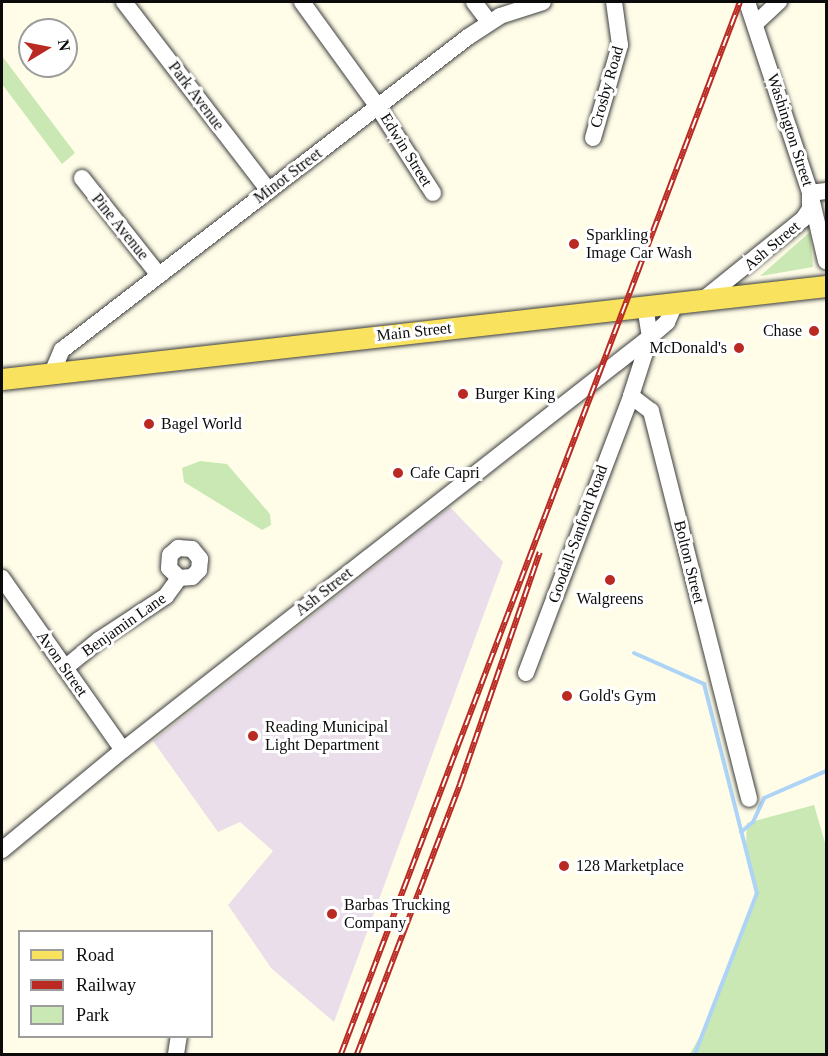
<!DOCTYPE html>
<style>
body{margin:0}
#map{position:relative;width:828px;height:1056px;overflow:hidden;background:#fffde8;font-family:"Times New Roman",serif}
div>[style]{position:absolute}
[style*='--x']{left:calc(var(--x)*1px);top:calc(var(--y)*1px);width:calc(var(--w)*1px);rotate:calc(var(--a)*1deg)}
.industrial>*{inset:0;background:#eadeea}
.green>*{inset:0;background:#cae8b3}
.stream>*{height:4px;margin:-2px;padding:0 2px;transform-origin:2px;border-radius:2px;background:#add4f6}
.roads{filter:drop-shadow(0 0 2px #3e3e3e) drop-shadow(0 0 2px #3e3e3e)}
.minor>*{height:16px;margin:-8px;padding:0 8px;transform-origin:8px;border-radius:8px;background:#fff}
.major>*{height:21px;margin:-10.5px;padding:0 10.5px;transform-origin:10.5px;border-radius:10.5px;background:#f9e25e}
.rail>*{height:6px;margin-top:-3px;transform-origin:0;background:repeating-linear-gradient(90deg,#fff 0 11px,#ba2a23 0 22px);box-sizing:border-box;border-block:2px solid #ba2a23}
.dots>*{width:16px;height:16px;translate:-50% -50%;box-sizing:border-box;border:3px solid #fff;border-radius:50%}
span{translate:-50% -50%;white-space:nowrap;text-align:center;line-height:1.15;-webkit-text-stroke:6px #fff;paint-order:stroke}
.street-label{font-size:16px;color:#0b0b0b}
.poi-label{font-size:16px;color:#0b0b0b}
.left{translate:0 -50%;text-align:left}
.right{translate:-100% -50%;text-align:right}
.frame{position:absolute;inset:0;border:3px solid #0b0b0b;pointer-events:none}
.legend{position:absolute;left:18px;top:930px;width:195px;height:108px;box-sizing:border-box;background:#fff;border:2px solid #9d9d9d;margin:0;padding:8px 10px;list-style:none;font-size:18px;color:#0b0b0b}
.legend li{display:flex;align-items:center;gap:12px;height:30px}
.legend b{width:30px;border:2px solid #9d9d9d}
.north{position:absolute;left:18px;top:18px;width:60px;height:60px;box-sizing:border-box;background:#fff;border:2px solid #9d9d9d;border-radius:50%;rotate:80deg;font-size:16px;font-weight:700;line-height:24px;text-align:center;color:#0b0b0b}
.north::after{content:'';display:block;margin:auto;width:21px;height:27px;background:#ba2a23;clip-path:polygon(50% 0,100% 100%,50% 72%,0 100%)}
</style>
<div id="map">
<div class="industrial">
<i style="clip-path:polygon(450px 507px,503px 562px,334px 1022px,271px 968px,228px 905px,273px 851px,240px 822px,218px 832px,153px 741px)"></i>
</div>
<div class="green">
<i style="clip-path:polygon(2px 56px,75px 153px,62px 164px,2px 84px)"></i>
<i style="clip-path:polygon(810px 232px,813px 267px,760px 276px)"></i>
<i style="clip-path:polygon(200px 461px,227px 464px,270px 514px,271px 525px,262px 530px,184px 482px,182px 468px)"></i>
<i style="clip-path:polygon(814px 805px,826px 846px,826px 1054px,690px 1054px,704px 1029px,757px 894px,746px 845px,747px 823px)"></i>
</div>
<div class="stream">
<i style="--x:634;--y:653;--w:77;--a:23.9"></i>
<i style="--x:704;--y:684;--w:216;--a:75.8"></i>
<i style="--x:757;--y:893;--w:173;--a:111.1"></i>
<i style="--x:741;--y:832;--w:16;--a:-40"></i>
<i style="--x:753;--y:822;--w:26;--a:-65"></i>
<i style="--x:764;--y:798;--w:68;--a:-23.5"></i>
</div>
<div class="roads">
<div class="minor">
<i style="--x:124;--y:2;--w:238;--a:52.5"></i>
<i style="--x:302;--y:2;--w:130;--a:54.1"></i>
<i style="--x:378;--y:107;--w:102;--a:57.4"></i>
<i style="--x:474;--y:2;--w:25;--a:53"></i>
<i style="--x:747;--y:2;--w:201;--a:71.7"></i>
<i style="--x:810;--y:193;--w:70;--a:76.8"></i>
<i style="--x:755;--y:24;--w:33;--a:-43"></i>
<i style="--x:593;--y:138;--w:97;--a:-73.8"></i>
<i style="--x:620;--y:45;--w:43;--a:-97.9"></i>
<i style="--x:82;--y:178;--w:124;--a:51.6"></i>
<i style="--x:704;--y:299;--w:127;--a:-38.9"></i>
<i style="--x:803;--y:219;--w:12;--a:-55"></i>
<i style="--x:810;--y:209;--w:16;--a:-90"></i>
<i style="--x:810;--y:193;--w:16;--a:-7"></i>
<i style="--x:645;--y:306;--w:31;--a:81"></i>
<i style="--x:650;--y:337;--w:62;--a:107.9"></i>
<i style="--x:631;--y:396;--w:25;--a:37"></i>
<i style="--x:651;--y:411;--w:400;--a:75.8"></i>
<i style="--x:52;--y:373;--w:25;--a:-67"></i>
<i style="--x:62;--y:350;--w:513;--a:-37.63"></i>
<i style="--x:468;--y:37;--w:38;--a:-33"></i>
<i style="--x:500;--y:16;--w:45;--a:-18"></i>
<i style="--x:2;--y:578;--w:210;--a:54.9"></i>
<i style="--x:65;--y:668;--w:44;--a:-39.5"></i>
<i style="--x:99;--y:640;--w:80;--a:-33.3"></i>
<i style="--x:166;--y:596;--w:22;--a:-54"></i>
<i style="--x:179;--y:578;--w:14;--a:-135"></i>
<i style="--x:169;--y:568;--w:13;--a:-86"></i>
<i style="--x:170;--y:555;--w:11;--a:-41"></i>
<i style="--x:178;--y:548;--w:14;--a:4"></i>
<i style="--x:192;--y:549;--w:13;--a:51"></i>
<i style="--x:200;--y:559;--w:11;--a:95"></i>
<i style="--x:199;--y:570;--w:10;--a:135"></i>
<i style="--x:192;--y:577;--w:13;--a:176"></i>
<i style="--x:526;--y:673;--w:296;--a:-69.2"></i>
<i style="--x:2;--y:850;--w:157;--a:-39.6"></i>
<i style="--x:123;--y:750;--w:670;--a:-38.09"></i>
<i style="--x:650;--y:337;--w:23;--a:-41"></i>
<i style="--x:667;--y:322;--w:22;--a:-66"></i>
<i style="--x:176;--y:1054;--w:18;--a:-81"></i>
</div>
<div class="major">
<i style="--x:2;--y:379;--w:829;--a:-6.44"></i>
</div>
</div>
<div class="rail">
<i style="--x:341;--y:1054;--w:1125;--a:-69.23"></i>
<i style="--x:357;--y:1054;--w:289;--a:-69.1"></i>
<i style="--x:460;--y:784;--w:245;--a:-71"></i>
</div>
<div class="dots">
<i style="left:574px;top:244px;background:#ba2a23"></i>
<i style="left:814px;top:331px;background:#ba2a23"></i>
<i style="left:739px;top:348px;background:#ba2a23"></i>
<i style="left:463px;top:394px;background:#ba2a23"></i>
<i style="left:149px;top:424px;background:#ba2a23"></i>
<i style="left:398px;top:473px;background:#ba2a23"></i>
<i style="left:610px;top:580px;background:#ba2a23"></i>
<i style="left:567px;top:696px;background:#ba2a23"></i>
<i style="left:253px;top:736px;background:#ba2a23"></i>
<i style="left:564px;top:866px;background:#ba2a23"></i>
<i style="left:332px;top:914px;background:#ba2a23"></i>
</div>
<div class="street-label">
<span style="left:607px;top:87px;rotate:-74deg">Crosby Road</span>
<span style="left:196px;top:96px;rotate:53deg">Park Avenue</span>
<span style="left:790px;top:130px;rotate:72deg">Washington Street</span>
<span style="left:406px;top:150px;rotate:58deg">Edwin Street</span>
<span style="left:288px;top:176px;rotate:-37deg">Minot Street</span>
<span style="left:120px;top:227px;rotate:51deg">Pine Avenue</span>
<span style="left:772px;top:246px;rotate:-40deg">Ash Street</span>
<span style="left:414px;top:332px;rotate:-6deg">Main Street</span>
<span style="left:578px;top:534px;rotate:-70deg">Goodall-Sanford Road</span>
<span style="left:689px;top:562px;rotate:76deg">Bolton Street</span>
<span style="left:324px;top:592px;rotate:-38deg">Ash Street</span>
<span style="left:124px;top:625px;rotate:-35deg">Benjamin Lane</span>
<span style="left:62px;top:664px;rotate:55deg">Avon Street</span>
</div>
<div class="poi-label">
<span class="left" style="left:586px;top:244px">Sparkling<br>Image Car Wash</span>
<span class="right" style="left:802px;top:331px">Chase</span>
<span class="right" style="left:727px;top:348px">McDonald's</span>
<span class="left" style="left:475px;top:394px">Burger King</span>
<span class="left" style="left:161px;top:424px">Bagel World</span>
<span class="left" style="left:410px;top:473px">Cafe Capri</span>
<span style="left:610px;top:599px">Walgreens</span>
<span class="left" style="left:579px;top:696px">Gold's Gym</span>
<span class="left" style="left:265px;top:736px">Reading Municipal<br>Light Department</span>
<span class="left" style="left:576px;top:866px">128 Marketplace</span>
<span class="left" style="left:344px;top:914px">Barbas Trucking<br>Company</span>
</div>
<div class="frame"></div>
<ul class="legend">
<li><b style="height:8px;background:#f9e25e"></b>Road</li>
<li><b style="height:8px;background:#ba2a23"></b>Railway</li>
<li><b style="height:16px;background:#cae8b3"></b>Park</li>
</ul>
<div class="north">N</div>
</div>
